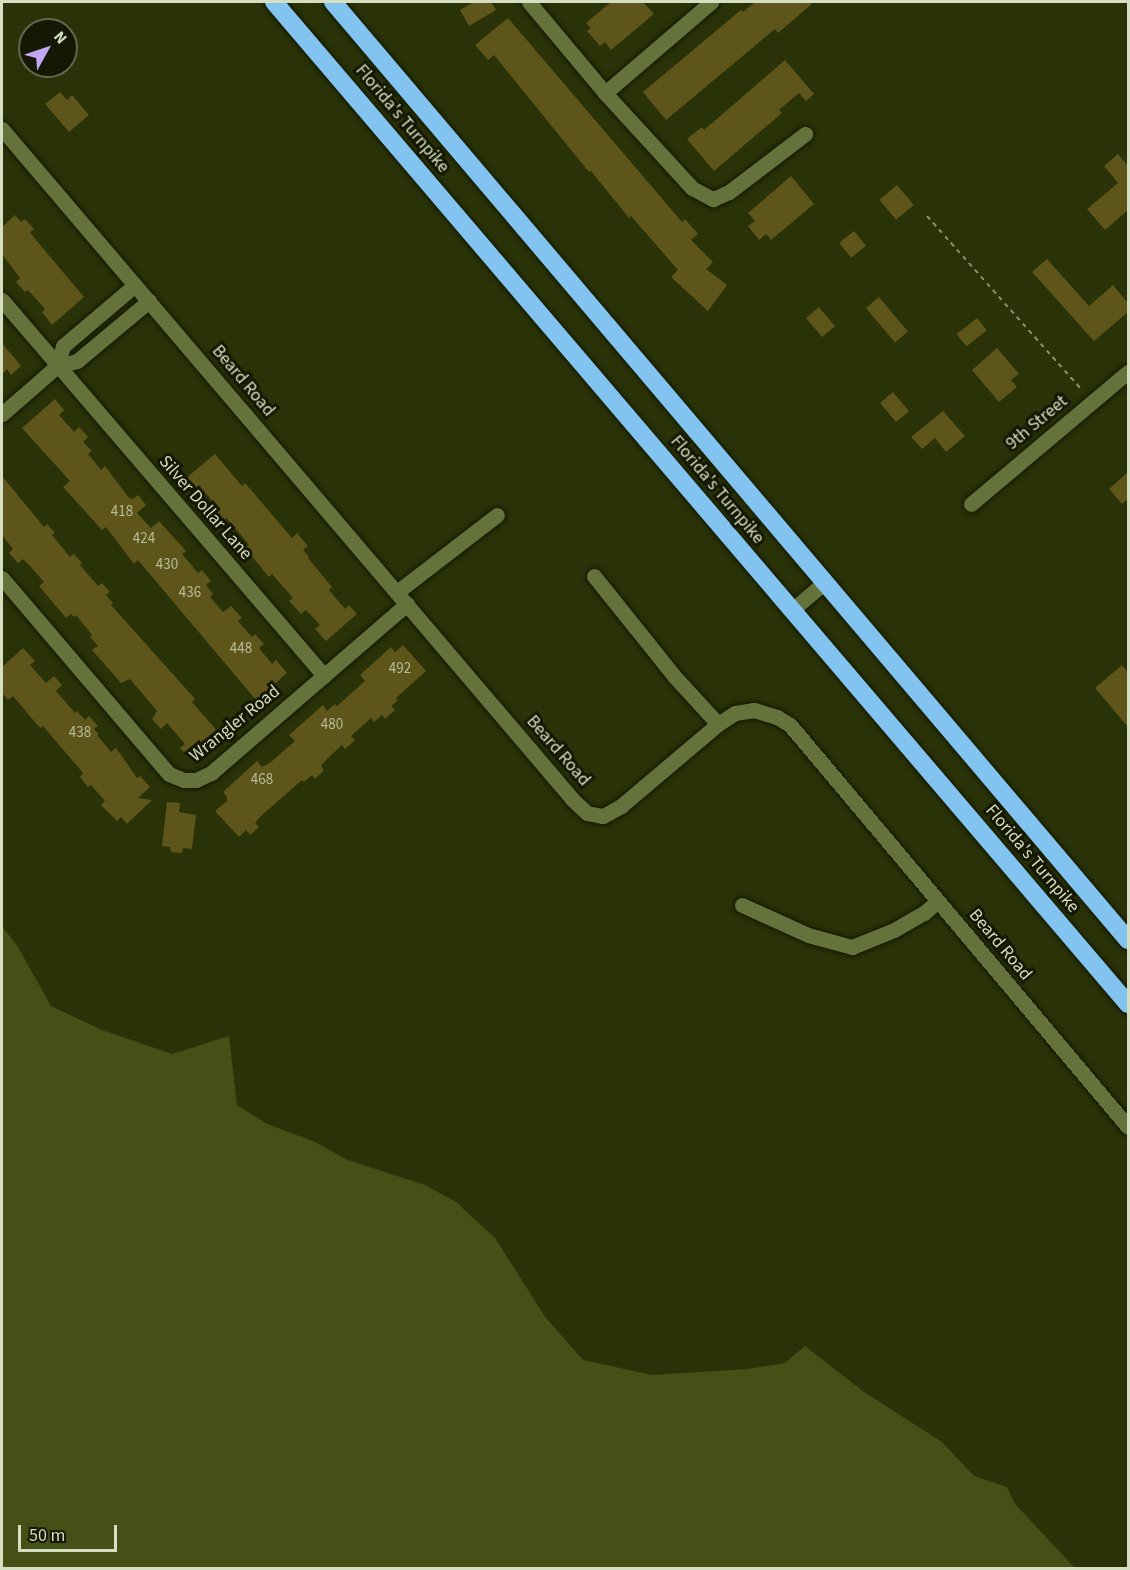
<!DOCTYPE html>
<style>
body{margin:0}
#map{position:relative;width:1130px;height:1570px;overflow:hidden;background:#2a3208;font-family:"Source Sans 3",sans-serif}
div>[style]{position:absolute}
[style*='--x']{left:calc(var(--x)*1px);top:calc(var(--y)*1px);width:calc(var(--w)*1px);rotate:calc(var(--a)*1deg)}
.green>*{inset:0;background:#445015}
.building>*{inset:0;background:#5e551a;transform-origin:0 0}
.path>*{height:2px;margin-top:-1px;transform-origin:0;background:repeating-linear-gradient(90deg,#88906e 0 4.5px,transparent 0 9px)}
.roads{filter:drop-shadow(0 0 2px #131900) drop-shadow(0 0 2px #131900)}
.minor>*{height:15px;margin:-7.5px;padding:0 7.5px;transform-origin:7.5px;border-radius:7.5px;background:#65723c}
.highway>*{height:18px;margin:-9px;padding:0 9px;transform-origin:9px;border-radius:9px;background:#82c3f0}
span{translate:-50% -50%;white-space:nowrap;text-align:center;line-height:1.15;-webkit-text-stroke:6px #141804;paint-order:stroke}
.number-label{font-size:15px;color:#b7bc97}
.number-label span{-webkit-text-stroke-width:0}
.street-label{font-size:18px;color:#d5dec1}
.frame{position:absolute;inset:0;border:3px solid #d5dec1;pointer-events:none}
.north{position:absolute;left:18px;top:18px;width:60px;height:60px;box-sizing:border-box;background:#141804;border:2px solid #616750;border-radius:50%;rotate:50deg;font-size:16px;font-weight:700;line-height:24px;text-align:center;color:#d5dec1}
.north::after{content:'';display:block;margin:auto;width:21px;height:27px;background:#c2a7f2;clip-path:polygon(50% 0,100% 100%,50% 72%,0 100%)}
.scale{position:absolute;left:18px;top:1525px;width:99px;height:27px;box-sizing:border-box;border:3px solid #d5dec1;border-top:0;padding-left:8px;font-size:18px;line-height:21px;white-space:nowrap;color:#d5dec1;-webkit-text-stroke:4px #141804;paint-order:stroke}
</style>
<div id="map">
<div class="green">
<i style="clip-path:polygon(2px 926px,18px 947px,51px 1006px,102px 1030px,172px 1054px,229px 1036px,237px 1105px,267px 1124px,313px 1141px,348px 1160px,425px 1185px,456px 1202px,495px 1238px,546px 1318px,583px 1360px,652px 1375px,747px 1369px,785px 1363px,805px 1346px,864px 1392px,942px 1442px,974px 1476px,1007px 1487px,1015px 1504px,1075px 1568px,2px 1568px)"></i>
</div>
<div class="building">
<i style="clip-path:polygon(474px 2px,491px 2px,496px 10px,469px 26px,460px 10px)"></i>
<i style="clip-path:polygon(611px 2px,643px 2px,654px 14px,611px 50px,605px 42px,600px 46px,587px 31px,591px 28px,586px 23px)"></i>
<i style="clip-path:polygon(755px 2px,814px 2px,778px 33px,775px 29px,666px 120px,643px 92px,741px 10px,743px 12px)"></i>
<i style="clip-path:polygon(508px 18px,682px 222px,685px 219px,698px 234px,691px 240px,713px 262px,706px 269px,727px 285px,708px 311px,671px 277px,678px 270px,631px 216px,629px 218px,591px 171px,589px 172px,494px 55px,488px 60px,475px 45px)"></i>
<i style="clip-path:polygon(785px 60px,814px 94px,806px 101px,799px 93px,779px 110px,782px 113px,714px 171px,687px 139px,702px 127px,704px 130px)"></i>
<i style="clip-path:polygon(60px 92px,67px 100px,72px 95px,89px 115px,69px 132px,45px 104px)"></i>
<i style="clip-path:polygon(1118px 154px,1128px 166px,1128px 210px,1105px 230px,1087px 209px,1118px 183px,1104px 166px)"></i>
<i style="clip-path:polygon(791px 176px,814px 204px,771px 240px,766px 234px,759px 240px,748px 226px,755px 221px,748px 213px)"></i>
<i style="left:897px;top:185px;width:26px;height:23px;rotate:50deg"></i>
<i style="clip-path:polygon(15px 215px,21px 222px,25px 219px,34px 229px,30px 232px,36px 240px,84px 297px,52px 325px,42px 312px,45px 309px,28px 290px,25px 292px,16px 282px,20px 278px,2px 254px,2px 227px)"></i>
<i style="left:854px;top:231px;width:19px;height:19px;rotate:51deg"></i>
<i style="clip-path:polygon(1047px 259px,1089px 306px,1113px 285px,1128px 303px,1128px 312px,1094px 341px,1032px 272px)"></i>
<i style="left:879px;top:297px;width:45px;height:17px;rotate:50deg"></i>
<i style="left:819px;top:307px;width:25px;height:17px;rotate:50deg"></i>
<i style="left:977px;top:318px;width:16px;height:26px;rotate:52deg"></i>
<i style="clip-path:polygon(2px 343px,21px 366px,11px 375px,7px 369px,2px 374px)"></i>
<i style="clip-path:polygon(997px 348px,1019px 374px,1011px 380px,1017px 387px,999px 402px,972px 370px)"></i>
<i style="left:893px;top:392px;width:25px;height:17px;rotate:50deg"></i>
<i style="clip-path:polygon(55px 399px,64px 410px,59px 415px,74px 432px,79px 427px,88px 437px,83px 442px,92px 451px,88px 454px,101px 470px,105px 466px,129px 498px,133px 499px,138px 495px,146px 505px,137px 513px,151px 528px,159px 521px,186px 551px,182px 554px,198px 573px,202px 570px,211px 581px,206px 585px,213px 594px,210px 597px,223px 612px,231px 606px,242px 618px,238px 621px,252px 637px,255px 634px,264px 644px,259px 648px,272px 664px,276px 660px,287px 673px,256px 700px,138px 560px,134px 564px,106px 527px,102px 530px,63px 487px,70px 481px,22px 428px)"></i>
<i style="clip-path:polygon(943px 411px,965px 436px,946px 452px,935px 438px,922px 449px,911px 437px)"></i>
<i style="clip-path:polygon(215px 454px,242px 486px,245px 483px,292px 538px,297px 533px,308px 546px,303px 550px,309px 557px,308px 558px,332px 587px,329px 590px,345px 609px,349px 605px,357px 614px,326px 641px,315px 629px,320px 625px,306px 610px,301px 614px,289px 601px,293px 598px,272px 574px,269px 577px,245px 548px,249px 545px,241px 535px,226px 518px,222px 522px,212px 511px,218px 507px,199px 486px,194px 490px,185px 479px)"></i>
<i style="clip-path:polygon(1128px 472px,1128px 499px,1122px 504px,1109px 489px)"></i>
<i style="clip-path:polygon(2px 476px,44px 527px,47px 524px,55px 533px,52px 535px,70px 557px,74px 554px,82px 563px,80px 565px,98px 586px,102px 583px,110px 592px,106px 595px,113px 603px,111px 605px,195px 699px,192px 702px,219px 733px,189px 758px,180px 748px,185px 744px,167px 723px,161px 729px,152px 719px,157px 711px,130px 679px,121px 683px,92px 650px,98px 646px,90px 637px,92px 635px,76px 615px,74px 617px,71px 614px,66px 618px,39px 586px,44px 582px,31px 567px,23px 559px,18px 563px,9px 553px,13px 549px,2px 535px)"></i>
<i style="clip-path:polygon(403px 645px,426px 671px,396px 698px,398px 700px,391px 706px,395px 710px,385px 719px,382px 715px,374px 722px,371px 718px,351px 736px,355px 740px,345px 749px,342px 745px,327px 759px,321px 766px,324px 770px,315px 779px,312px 775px,304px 782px,302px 780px,261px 816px,255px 823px,259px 827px,250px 835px,246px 830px,239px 837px,215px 811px,227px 801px,227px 797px,223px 792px,257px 761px,262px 767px,271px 762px,295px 741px,289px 735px,323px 705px,327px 711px,335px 704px,337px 706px,365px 681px,360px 675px,391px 647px,395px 652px)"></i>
<i style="clip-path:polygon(23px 648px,35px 661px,30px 665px,46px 683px,54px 676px,62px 685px,56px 691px,75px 713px,77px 711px,85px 720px,89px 716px,98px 726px,94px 729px,99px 734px,97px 735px,111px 752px,116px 748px,137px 778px,140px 776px,150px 787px,138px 798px,152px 800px,127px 824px,121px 817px,117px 821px,101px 805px,105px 801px,91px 785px,88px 787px,80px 777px,83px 773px,43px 726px,40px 728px,13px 696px,8px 700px,2px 693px,2px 667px)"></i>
<i style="clip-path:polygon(1122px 665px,1128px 672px,1128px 727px,1095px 688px)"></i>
<i style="clip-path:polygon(167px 802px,180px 803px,179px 812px,196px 815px,192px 849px,183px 848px,182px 853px,171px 852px,170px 847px,162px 846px)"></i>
</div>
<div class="path">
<i style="--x:927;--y:216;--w:234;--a:48.3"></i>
</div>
<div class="roads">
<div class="minor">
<i style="--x:529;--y:2;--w:119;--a:50.1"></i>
<i style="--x:605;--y:93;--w:129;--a:47.5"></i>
<i style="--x:692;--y:188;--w:24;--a:28"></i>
<i style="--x:713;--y:199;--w:17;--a:-24"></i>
<i style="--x:729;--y:192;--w:96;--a:-37.3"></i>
<i style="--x:605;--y:93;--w:140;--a:-40.6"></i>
<i style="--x:2;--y:129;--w:881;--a:49.6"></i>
<i style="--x:573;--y:800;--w:19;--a:43"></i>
<i style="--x:587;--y:813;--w:16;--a:11"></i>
<i style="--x:603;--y:816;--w:21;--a:-29"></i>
<i style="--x:621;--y:806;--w:127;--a:-40.2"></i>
<i style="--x:718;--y:724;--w:20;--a:-33"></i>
<i style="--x:735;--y:713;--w:19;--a:-9"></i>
<i style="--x:754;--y:710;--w:24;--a:17"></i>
<i style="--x:777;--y:717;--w:15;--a:32"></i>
<i style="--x:790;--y:725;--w:525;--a:49.94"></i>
<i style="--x:2;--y:300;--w:495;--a:49.4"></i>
<i style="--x:57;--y:366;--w:21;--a:-73"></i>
<i style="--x:63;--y:346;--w:94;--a:-40.3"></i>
<i style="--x:2;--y:414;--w:73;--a:-41.1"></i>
<i style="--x:57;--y:366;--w:21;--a:-14"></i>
<i style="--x:77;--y:361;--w:94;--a:-39.8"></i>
<i style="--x:971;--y:504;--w:205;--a:-40.1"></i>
<i style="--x:594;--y:576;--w:128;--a:51.3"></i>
<i style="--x:674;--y:676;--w:65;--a:47.5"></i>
<i style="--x:2;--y:578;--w:257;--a:49.6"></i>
<i style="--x:169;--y:774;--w:16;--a:22"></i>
<i style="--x:184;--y:780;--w:12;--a:0"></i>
<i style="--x:196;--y:780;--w:17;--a:-25"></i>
<i style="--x:211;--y:773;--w:259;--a:-40.8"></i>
<i style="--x:397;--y:592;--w:126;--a:-37.6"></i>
<i style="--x:792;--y:610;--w:43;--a:-40.3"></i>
<i style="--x:742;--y:905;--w:72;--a:24.4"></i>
<i style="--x:808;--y:935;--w:46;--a:15.3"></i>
<i style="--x:852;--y:947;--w:45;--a:-22"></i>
<i style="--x:894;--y:930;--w:34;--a:-30"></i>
<i style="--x:924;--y:913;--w:18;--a:-41"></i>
</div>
<div class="highway">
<i style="--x:274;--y:2;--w:1317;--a:49.56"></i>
<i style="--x:333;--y:2;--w:1230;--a:49.72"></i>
</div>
</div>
<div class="number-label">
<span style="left:122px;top:512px">418</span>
<span style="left:144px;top:539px">424</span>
<span style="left:167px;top:565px">430</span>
<span style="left:190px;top:593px">436</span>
<span style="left:241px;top:649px">448</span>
<span style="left:400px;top:669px">492</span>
<span style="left:332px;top:725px">480</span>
<span style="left:80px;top:733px">438</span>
<span style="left:262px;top:780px">468</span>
</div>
<div class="street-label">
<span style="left:402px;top:119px;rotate:50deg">Florida's Turnpike</span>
<span style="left:243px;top:381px;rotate:50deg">Beard Road</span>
<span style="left:1037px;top:423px;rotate:-40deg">9th Street</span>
<span style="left:717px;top:490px;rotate:50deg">Florida's Turnpike</span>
<span style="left:205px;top:508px;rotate:49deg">Silver Dollar Lane</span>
<span style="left:235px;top:724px;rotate:-39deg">Wrangler Road</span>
<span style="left:558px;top:751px;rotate:49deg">Beard Road</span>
<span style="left:1032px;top:859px;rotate:50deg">Florida's Turnpike</span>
<span style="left:1000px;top:945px;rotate:50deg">Beard Road</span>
</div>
<div class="frame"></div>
<div class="north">N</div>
<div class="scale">50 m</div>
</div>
